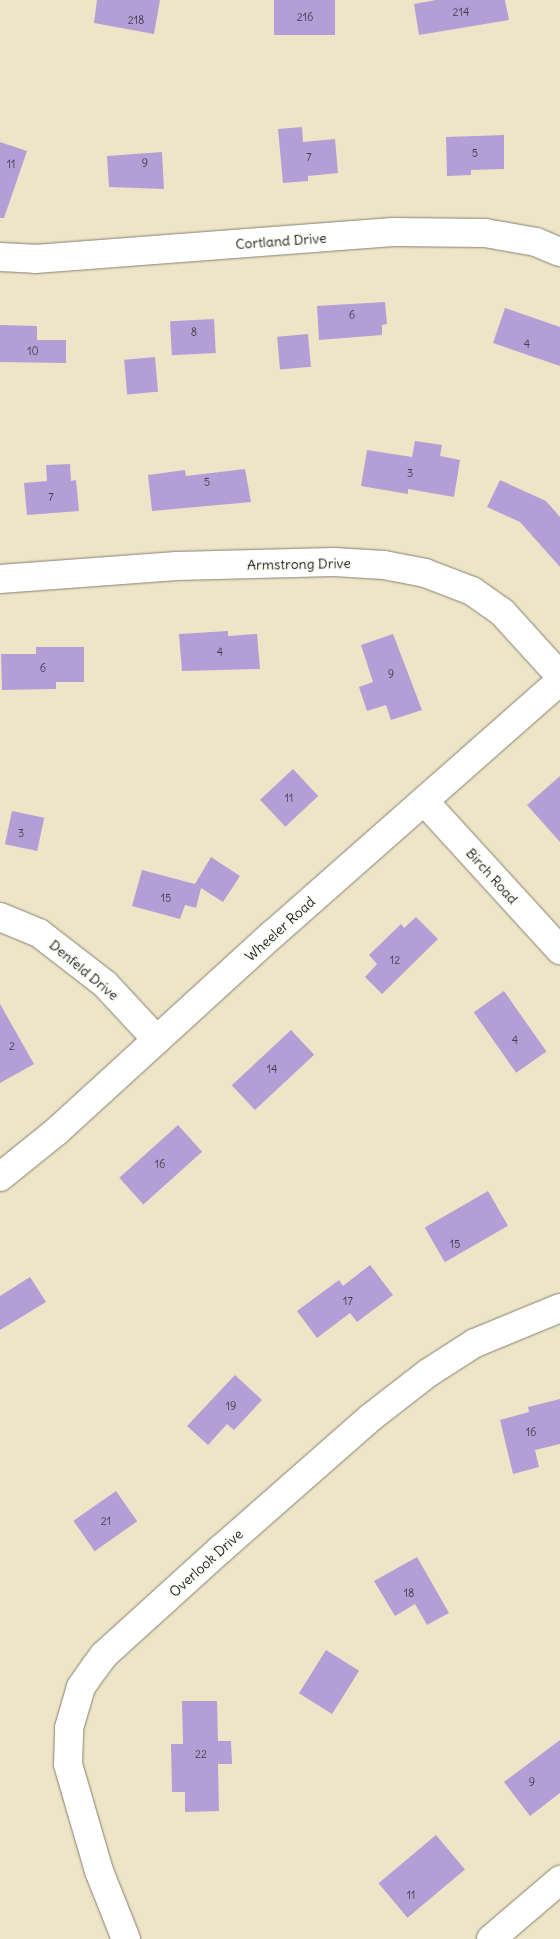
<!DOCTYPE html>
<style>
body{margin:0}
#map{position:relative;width:560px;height:1939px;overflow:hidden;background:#eee5c8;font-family:Delius,sans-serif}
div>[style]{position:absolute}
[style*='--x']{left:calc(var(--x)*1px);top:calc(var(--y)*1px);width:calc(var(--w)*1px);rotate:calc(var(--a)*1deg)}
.building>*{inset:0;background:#b49ed6;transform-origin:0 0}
.roads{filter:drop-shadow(0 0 1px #858072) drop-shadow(0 0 1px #858072)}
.minor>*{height:28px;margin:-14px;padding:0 14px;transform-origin:14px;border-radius:14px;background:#fff}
span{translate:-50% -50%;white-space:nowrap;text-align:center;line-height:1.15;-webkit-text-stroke:4.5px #fdfcf7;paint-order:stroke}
.number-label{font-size:11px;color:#423c4a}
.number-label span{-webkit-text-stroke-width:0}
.street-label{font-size:14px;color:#1c1c1c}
</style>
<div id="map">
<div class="building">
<i style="clip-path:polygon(97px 0,160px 0,154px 34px,94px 23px)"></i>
<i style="left:274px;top:0;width:61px;height:35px"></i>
<i style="clip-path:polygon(436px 0,505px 0,509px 20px,419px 35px,414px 4px)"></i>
<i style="clip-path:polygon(302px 127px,303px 142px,335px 139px,338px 173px,308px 176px,308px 181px,283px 183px,278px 129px)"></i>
<i style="clip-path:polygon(504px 135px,504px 169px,471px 170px,471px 175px,447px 176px,446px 137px)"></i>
<i style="clip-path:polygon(0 142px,27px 151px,4px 218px,0 218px)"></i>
<i style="clip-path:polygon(162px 152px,164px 189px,109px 187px,107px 156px)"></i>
<i style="clip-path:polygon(385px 302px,387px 324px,382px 325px,382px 335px,319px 340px,317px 306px)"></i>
<i style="clip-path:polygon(505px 308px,560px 327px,560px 366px,493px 343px)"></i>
<i style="left:214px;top:319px;width:34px;height:44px;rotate:87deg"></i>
<i style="clip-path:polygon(0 325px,37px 326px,37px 340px,66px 340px,66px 363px,0 362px)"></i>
<i style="left:308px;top:334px;width:33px;height:31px;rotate:85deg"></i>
<i style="left:155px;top:357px;width:35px;height:31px;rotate:85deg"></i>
<i style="clip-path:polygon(415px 441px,442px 445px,440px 456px,460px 460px,454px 497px,408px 489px,408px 494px,361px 486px,367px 450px,412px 457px)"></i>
<i style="clip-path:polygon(70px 464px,71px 481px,76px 480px,79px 511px,27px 515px,24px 483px,47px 481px,46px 465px)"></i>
<i style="clip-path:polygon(245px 469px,251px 502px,152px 511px,148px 475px,185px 470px,186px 476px)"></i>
<i style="clip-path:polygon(500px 480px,546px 501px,560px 517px,560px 567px,520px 522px,487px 507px)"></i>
<i style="clip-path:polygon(228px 631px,228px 636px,257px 634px,260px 669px,182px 671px,179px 634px)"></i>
<i style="clip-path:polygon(393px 634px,422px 710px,391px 720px,386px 705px,367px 711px,359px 687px,373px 682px,361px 645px)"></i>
<i style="clip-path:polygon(36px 647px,84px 647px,84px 682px,56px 682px,56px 689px,2px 690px,1px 654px,36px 654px)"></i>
<i style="left:293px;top:769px;width:37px;height:45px;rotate:47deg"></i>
<i style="clip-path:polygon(560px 776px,560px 842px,527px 805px)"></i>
<i style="left:12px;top:811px;width:33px;height:34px;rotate:12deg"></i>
<i style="clip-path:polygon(211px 857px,240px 876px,223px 902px,201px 888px,196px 908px,185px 905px,180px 919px,132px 906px,142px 870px,195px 884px)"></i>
<i style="clip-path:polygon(416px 917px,438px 939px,382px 994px,365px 977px,377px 964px,369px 955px,401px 924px,404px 928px)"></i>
<i style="left:504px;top:991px;width:74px;height:37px;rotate:55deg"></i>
<i style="clip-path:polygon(0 1004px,34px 1064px,0 1083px)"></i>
<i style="left:291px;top:1030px;width:34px;height:81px;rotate:47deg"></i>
<i style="left:178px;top:1125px;width:36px;height:79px;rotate:48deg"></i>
<i style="left:488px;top:1191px;width:40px;height:73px;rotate:60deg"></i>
<i style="clip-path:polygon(370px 1265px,393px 1295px,357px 1322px,350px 1313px,317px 1338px,297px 1311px,339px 1280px,343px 1286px)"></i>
<i style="clip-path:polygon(30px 1277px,46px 1302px,0 1330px,0 1296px)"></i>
<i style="clip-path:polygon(235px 1375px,262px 1400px,234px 1430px,227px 1424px,208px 1445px,187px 1426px)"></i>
<i style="clip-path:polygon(560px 1399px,560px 1444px,535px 1450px,539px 1467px,513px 1474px,500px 1420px,529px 1412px,528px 1407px)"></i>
<i style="left:116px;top:1491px;width:37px;height:52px;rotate:55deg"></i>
<i style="clip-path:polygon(417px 1557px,449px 1613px,427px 1625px,415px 1604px,395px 1616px,374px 1581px)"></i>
<i style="left:326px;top:1650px;width:39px;height:51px;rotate:32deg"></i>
<i style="clip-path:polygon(182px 1701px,217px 1701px,218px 1741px,231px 1741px,232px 1764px,218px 1764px,219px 1811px,185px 1812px,185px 1792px,172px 1792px,171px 1744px,183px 1744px)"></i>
<i style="clip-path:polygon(560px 1740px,560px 1793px,530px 1816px,504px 1782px)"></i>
<i style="left:436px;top:1835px;width:45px;height:75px;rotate:50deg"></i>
</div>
<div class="roads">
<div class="minor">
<i style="--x:0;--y:257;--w:35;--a:3"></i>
<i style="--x:35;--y:259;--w:359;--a:-4.3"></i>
<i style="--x:393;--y:232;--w:92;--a:0.6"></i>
<i style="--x:485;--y:233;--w:52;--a:10"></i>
<i style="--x:536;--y:242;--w:26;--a:23"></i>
<i style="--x:0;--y:579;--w:177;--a:-4.2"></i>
<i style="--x:177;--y:566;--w:157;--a:-1.5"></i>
<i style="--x:334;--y:562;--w:50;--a:3.4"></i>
<i style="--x:384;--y:565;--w:42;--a:11"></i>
<i style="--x:425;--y:573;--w:50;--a:21"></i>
<i style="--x:472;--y:591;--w:37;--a:35"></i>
<i style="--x:502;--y:612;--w:86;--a:47.8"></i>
<i style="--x:424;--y:801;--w:202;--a:47.6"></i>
<i style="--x:0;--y:917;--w:42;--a:22.3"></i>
<i style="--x:39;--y:933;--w:83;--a:37.7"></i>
<i style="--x:105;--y:984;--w:76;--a:47.1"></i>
<i style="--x:0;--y:1177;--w:73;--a:-38.9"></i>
<i style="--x:57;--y:1131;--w:292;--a:-42.4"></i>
<i style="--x:273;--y:934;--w:383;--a:-41.4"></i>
<i style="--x:126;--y:1939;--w:73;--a:-111.7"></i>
<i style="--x:99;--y:1871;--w:111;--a:-106.2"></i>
<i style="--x:68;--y:1764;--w:36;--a:-88"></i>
<i style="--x:69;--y:1728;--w:43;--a:-73.7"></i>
<i style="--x:81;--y:1687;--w:24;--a:-55"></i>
<i style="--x:95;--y:1667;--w:15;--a:-53"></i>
<i style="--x:104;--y:1655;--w:158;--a:-42.2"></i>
<i style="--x:221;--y:1549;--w:198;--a:-41.3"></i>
<i style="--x:370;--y:1418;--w:73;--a:-37.8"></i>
<i style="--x:428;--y:1373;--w:56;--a:-32.6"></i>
<i style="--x:475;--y:1343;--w:92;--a:-22.4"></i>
<i style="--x:491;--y:1939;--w:91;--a:-40.5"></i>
</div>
</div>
<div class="number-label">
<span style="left:461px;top:12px">214</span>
<span style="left:305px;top:17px">216</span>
<span style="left:136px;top:20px">218</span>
<span style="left:475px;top:153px">5</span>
<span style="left:309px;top:157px">7</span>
<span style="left:145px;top:163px">9</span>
<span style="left:11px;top:164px">11</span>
<span style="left:352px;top:315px">6</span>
<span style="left:194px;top:332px">8</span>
<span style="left:527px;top:344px">4</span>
<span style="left:33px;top:351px">10</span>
<span style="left:410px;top:473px">3</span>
<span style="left:207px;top:482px">5</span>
<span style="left:51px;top:497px">7</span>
<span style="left:220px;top:652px">4</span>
<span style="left:43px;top:668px">6</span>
<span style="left:391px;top:674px">9</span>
<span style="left:289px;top:798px">11</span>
<span style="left:21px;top:833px">3</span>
<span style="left:166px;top:898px">15</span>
<span style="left:395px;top:960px">12</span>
<span style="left:515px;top:1040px">4</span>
<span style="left:12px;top:1046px">2</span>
<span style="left:272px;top:1069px">14</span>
<span style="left:160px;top:1164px">16</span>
<span style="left:455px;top:1244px">15</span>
<span style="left:348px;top:1301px">17</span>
<span style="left:231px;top:1406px">19</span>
<span style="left:531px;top:1432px">16</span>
<span style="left:106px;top:1521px">21</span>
<span style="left:409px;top:1593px">18</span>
<span style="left:201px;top:1754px">22</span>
<span style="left:532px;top:1782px">9</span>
<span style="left:411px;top:1895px">11</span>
</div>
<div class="street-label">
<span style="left:281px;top:241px;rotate:-4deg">Cortland Drive</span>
<span style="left:299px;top:564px;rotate:-1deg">Armstrong Drive</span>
<span style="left:492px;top:876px;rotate:48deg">Birch Road</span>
<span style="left:280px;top:929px;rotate:-42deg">Wheeler Road</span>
<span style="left:84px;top:970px;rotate:40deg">Denfeld Drive</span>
<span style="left:206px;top:1563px;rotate:-42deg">Overlook Drive</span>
</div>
</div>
